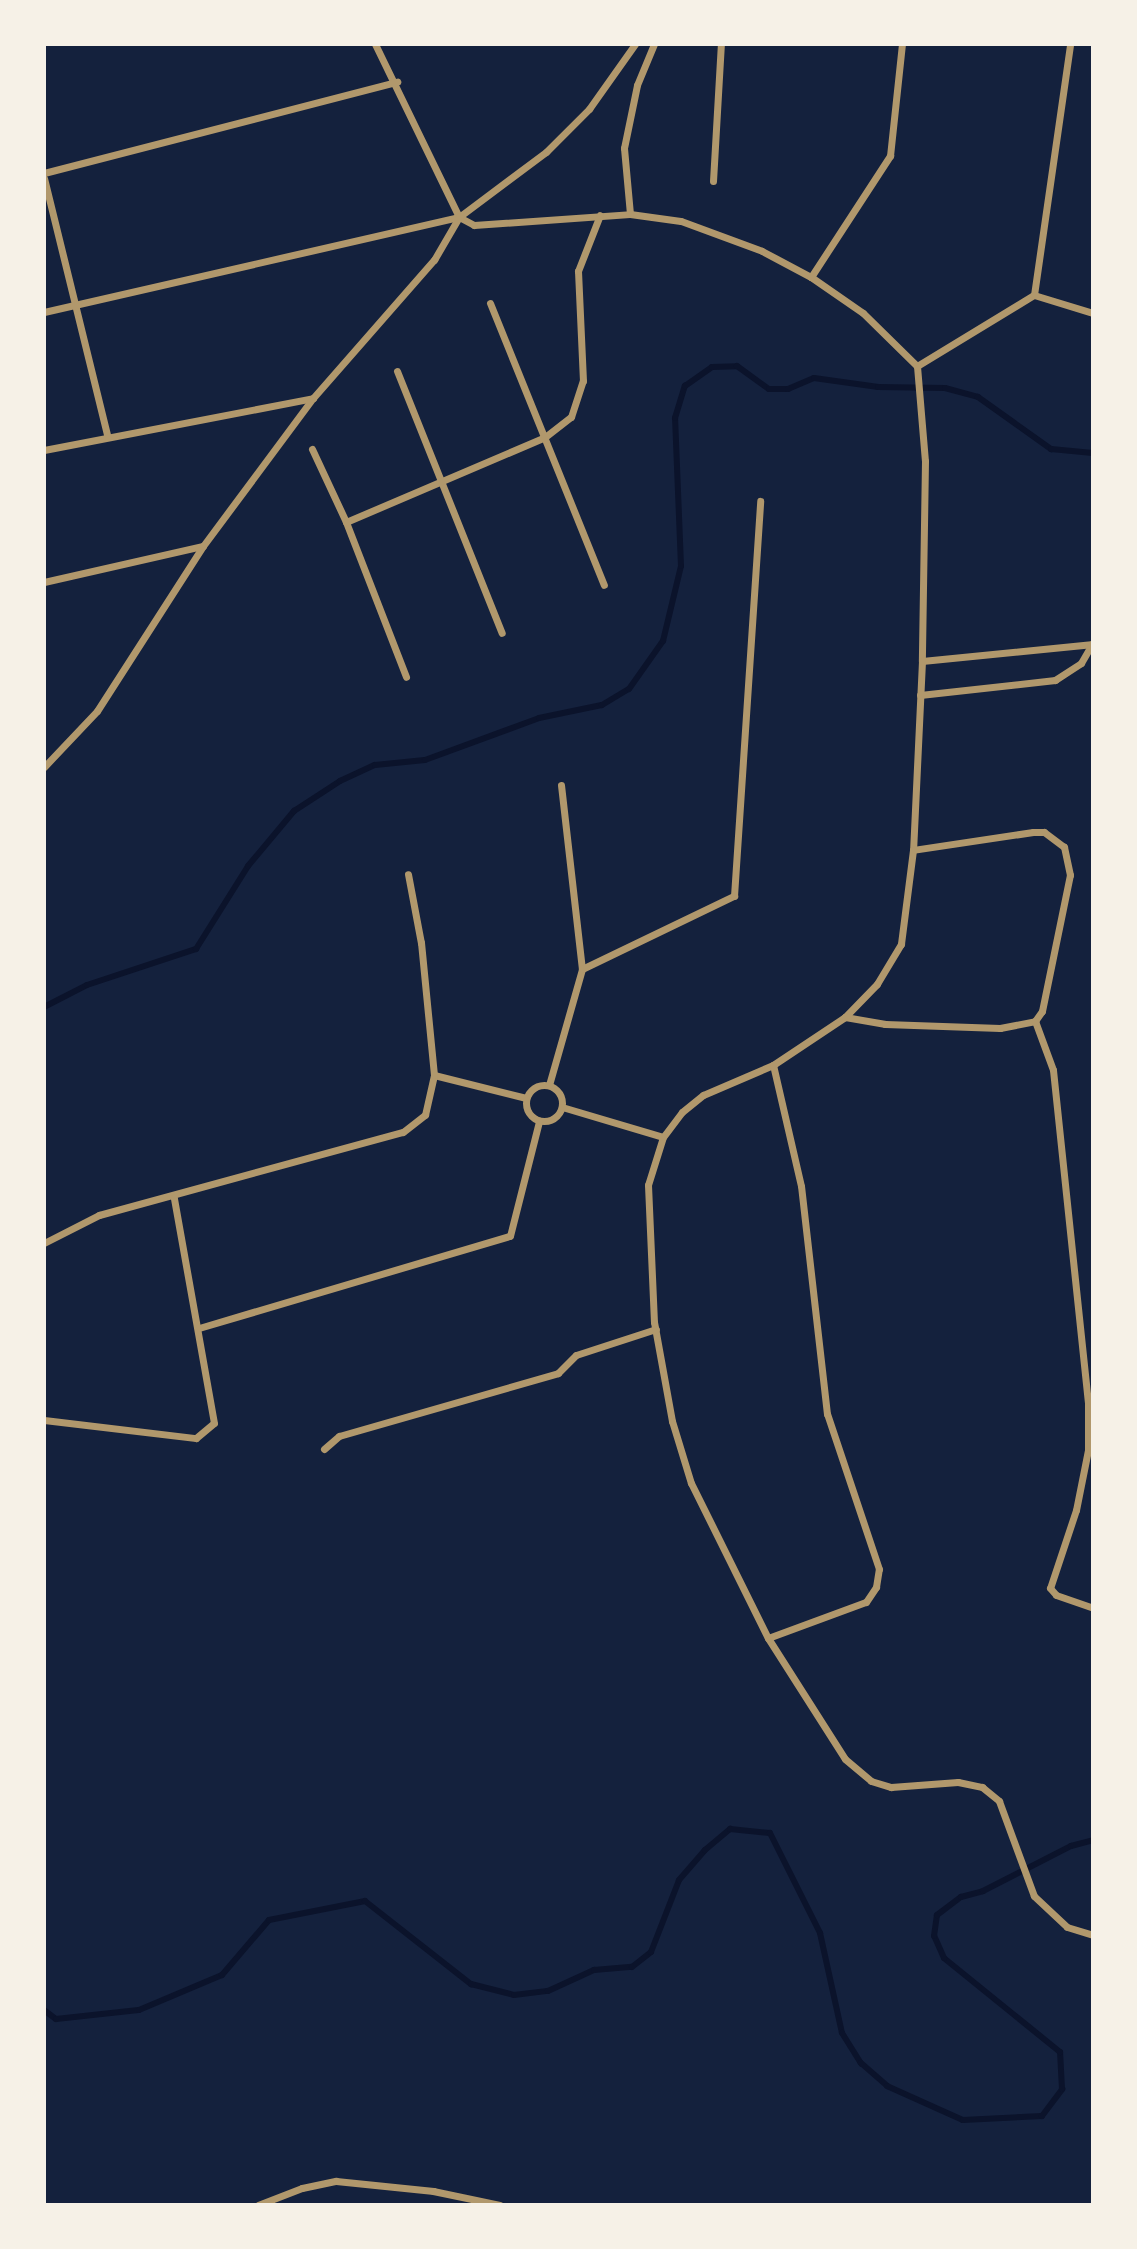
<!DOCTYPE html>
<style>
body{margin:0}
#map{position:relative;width:1137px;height:2249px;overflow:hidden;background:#14213d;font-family:Rubik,sans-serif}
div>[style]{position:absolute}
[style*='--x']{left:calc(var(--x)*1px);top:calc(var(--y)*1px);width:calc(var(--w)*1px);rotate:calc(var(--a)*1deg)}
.stream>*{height:6px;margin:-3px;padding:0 3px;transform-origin:3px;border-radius:3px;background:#0b132b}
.minor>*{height:7px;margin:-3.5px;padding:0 3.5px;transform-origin:3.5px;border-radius:3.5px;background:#b1986c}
.minor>.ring{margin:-3.5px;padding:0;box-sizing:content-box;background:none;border:7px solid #b1986c;border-radius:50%}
span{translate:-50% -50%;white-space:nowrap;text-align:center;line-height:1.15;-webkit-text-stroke:5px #f6f1e7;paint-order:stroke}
.frame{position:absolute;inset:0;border:46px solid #f6f1e7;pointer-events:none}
</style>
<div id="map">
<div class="stream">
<i style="--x:44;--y:1007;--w:48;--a:-27.1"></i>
<i style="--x:87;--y:985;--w:115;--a:-18.3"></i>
<i style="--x:196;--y:949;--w:98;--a:-57.9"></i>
<i style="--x:248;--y:866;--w:72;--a:-50.1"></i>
<i style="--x:294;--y:811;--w:55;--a:-33.1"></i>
<i style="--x:340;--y:781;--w:38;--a:-25"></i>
<i style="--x:375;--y:765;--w:50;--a:-5.7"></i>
<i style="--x:425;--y:760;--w:121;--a:-20.2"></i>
<i style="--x:539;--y:718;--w:64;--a:-11.7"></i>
<i style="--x:602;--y:705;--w:31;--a:-31"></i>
<i style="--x:629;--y:689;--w:59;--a:-54.7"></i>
<i style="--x:663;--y:641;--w:77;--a:-76.5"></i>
<i style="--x:681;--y:566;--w:148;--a:-92.3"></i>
<i style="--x:675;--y:418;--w:34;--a:-73"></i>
<i style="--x:685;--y:386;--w:33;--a:-35"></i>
<i style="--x:712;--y:367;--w:25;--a:-2"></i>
<i style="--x:737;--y:366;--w:39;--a:36"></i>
<i style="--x:769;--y:389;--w:19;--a:0"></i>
<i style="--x:788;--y:389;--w:28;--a:-23"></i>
<i style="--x:814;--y:378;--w:65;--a:8"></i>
<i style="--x:878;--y:387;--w:67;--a:0.9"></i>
<i style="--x:945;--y:388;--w:34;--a:15"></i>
<i style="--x:978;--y:397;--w:90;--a:35.5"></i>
<i style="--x:1051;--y:449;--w:42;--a:5.4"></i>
<i style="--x:44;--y:2010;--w:15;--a:37"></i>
<i style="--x:56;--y:2019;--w:83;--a:-6.2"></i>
<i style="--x:139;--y:2010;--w:90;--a:-22.9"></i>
<i style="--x:222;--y:1975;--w:72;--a:-49.5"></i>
<i style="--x:269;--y:1920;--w:98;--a:-11.2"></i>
<i style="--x:365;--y:1901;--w:135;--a:38.1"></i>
<i style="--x:471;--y:1984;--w:44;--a:14.3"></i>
<i style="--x:514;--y:1995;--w:34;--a:-7"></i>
<i style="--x:548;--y:1991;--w:51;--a:-24.5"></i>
<i style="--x:594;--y:1970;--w:38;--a:-5"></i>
<i style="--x:632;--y:1967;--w:24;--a:-38"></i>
<i style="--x:651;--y:1952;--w:77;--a:-68.7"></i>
<i style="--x:679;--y:1880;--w:40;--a:-49"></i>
<i style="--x:705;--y:1850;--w:33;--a:-40"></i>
<i style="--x:730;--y:1829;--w:40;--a:5.7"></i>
<i style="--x:770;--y:1833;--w:112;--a:63.4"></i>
<i style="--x:820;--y:1933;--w:102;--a:77.6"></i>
<i style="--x:842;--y:2033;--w:36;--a:58"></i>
<i style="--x:861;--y:2063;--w:35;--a:41"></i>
<i style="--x:887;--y:2086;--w:83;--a:24.1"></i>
<i style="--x:963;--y:2120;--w:79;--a:-2.9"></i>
<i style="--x:1042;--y:2116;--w:34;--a:-53"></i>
<i style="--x:1062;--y:2089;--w:37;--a:-93"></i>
<i style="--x:1060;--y:2052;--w:149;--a:-141"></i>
<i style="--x:944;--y:1958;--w:24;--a:-114"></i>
<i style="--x:934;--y:1936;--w:21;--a:-82"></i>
<i style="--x:937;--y:1915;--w:30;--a:-37"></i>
<i style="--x:961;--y:1897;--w:23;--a:-15"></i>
<i style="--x:983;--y:1891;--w:99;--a:-27.1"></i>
<i style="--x:1071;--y:1846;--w:23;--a:-15"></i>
</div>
<div class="minor">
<i style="--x:375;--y:44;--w:192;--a:64.1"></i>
<i style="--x:459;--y:217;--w:17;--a:28"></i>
<i style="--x:474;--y:225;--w:156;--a:-4"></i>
<i style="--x:630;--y:214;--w:51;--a:7.8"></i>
<i style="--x:681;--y:221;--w:86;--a:20.3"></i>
<i style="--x:762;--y:251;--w:55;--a:28"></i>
<i style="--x:811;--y:277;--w:63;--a:34.7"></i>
<i style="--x:863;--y:313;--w:76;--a:44.5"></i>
<i style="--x:917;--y:366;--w:95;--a:85.2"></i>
<i style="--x:925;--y:461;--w:200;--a:90.9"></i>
<i style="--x:922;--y:661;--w:189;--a:92.7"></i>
<i style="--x:913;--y:850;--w:95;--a:97.3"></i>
<i style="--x:901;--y:944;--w:47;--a:121"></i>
<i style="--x:877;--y:984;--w:46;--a:134.1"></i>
<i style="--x:845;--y:1017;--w:87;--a:146.3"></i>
<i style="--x:773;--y:1065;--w:76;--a:156.8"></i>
<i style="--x:703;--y:1095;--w:27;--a:141"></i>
<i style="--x:682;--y:1112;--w:31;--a:127"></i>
<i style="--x:663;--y:1137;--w:50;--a:107.4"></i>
<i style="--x:648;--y:1185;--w:137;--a:87.5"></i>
<i style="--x:654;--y:1322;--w:101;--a:79.7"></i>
<i style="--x:672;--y:1421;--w:65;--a:73"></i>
<i style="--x:691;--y:1483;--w:173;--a:63.6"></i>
<i style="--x:768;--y:1638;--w:143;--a:57.5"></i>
<i style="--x:845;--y:1759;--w:34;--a:40"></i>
<i style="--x:871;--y:1781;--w:21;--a:17"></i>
<i style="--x:891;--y:1787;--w:67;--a:-4.3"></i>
<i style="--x:958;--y:1782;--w:25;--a:12"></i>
<i style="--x:982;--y:1787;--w:22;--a:39"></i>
<i style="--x:999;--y:1801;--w:101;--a:69.8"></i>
<i style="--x:1034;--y:1896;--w:45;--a:43.2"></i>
<i style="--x:1067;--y:1927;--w:27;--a:17"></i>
<i style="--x:44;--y:173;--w:365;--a:-14.5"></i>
<i style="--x:44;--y:178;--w:265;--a:76.2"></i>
<i style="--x:713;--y:181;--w:137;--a:-86.7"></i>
<i style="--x:630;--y:214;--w:66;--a:-95.2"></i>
<i style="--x:624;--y:148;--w:64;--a:-78.3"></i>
<i style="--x:637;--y:85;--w:44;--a:-67.5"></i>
<i style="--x:811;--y:277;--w:145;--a:-56.9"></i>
<i style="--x:890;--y:156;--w:113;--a:-83.9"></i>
<i style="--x:1034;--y:295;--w:254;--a:-81.8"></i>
<i style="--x:490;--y:303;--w:304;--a:68"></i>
<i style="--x:44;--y:312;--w:426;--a:-12.9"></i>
<i style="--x:459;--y:217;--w:109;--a:-36.8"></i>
<i style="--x:546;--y:152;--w:61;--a:-45"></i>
<i style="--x:589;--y:109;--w:80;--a:-54.7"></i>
<i style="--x:917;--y:366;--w:137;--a:-31.3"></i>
<i style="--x:1034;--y:295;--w:62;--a:17"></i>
<i style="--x:397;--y:371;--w:282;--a:68.2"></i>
<i style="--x:312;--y:449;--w:81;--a:65"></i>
<i style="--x:346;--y:522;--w:166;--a:68.8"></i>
<i style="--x:44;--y:450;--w:274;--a:-10.9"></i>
<i style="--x:346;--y:522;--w:216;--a:-23.1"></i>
<i style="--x:545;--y:437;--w:33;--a:-38"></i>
<i style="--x:571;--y:417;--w:38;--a:-72"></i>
<i style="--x:583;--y:381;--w:110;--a:-92.6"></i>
<i style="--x:578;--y:271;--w:60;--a:-68.6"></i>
<i style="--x:44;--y:582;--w:163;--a:-12.8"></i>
<i style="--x:922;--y:661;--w:172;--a:-5.7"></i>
<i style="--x:920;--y:695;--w:136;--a:-6.3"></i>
<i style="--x:1055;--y:680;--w:31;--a:-33"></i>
<i style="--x:1081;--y:663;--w:22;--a:-60"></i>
<i style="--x:44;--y:767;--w:77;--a:-46.6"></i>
<i style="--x:97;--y:711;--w:196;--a:-57.3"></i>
<i style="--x:203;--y:546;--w:184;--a:-53.4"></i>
<i style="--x:313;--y:398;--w:184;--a:-48.8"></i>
<i style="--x:434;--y:260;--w:50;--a:-59.8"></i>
<i style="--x:561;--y:785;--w:185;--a:83.5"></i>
<i style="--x:845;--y:1017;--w:41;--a:9.9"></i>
<i style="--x:885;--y:1024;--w:115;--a:2"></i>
<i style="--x:1000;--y:1028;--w:36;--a:-11"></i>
<i style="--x:1035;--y:1021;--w:12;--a:-55"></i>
<i style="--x:1042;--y:1011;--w:139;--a:-78.4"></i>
<i style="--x:1070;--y:875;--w:29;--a:-102"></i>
<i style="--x:1064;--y:847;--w:25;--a:-143"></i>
<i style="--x:1044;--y:832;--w:11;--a:180"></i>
<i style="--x:1033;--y:832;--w:121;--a:171.5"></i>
<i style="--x:1035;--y:1021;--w:52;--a:69.8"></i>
<i style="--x:1053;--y:1070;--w:334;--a:84"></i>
<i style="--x:1088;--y:1402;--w:48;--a:90"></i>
<i style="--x:1088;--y:1450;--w:61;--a:101.3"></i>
<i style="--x:1076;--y:1510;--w:82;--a:108.4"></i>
<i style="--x:1050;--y:1588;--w:9;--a:49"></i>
<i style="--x:1056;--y:1595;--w:39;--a:19"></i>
<i style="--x:434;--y:1075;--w:95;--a:14"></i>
<i class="ring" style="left:526px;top:1085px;width:29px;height:29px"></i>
<i style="--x:549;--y:1085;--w:121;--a:-74.1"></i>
<i style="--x:582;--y:969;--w:169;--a:-25.7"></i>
<i style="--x:734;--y:896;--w:396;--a:-86.2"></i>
<i style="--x:562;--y:1107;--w:105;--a:16.5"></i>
<i style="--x:44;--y:1243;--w:62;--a:-27"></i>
<i style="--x:99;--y:1215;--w:315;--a:-15.3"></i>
<i style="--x:403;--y:1132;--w:28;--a:-38"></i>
<i style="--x:425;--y:1115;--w:41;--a:-77.3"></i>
<i style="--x:434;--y:1075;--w:133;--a:-95.6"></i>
<i style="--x:421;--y:943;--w:70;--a:-100.7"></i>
<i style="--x:199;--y:1328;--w:324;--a:-16.5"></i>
<i style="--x:510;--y:1236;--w:119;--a:-75.8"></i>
<i style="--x:44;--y:1420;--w:153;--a:6.8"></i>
<i style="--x:196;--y:1438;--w:23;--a:-40"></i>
<i style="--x:214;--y:1423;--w:229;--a:-100.1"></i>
<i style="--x:324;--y:1449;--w:20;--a:-41"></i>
<i style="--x:339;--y:1436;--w:228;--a:-16"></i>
<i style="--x:558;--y:1373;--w:25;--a:-45"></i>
<i style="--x:576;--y:1355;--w:84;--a:-18"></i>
<i style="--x:768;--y:1638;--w:104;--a:-20.2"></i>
<i style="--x:866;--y:1602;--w:18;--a:-56"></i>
<i style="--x:876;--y:1587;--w:18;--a:-81"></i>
<i style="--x:879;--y:1569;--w:163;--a:-108.5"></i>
<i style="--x:827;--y:1414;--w:229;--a:-96.5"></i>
<i style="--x:801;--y:1186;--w:124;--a:-103"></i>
<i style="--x:258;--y:2205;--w:47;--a:-21.1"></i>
<i style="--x:302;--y:2188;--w:35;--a:-12"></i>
<i style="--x:336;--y:2181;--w:98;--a:5.9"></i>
<i style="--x:433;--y:2191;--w:68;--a:11.8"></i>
</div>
<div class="frame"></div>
</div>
